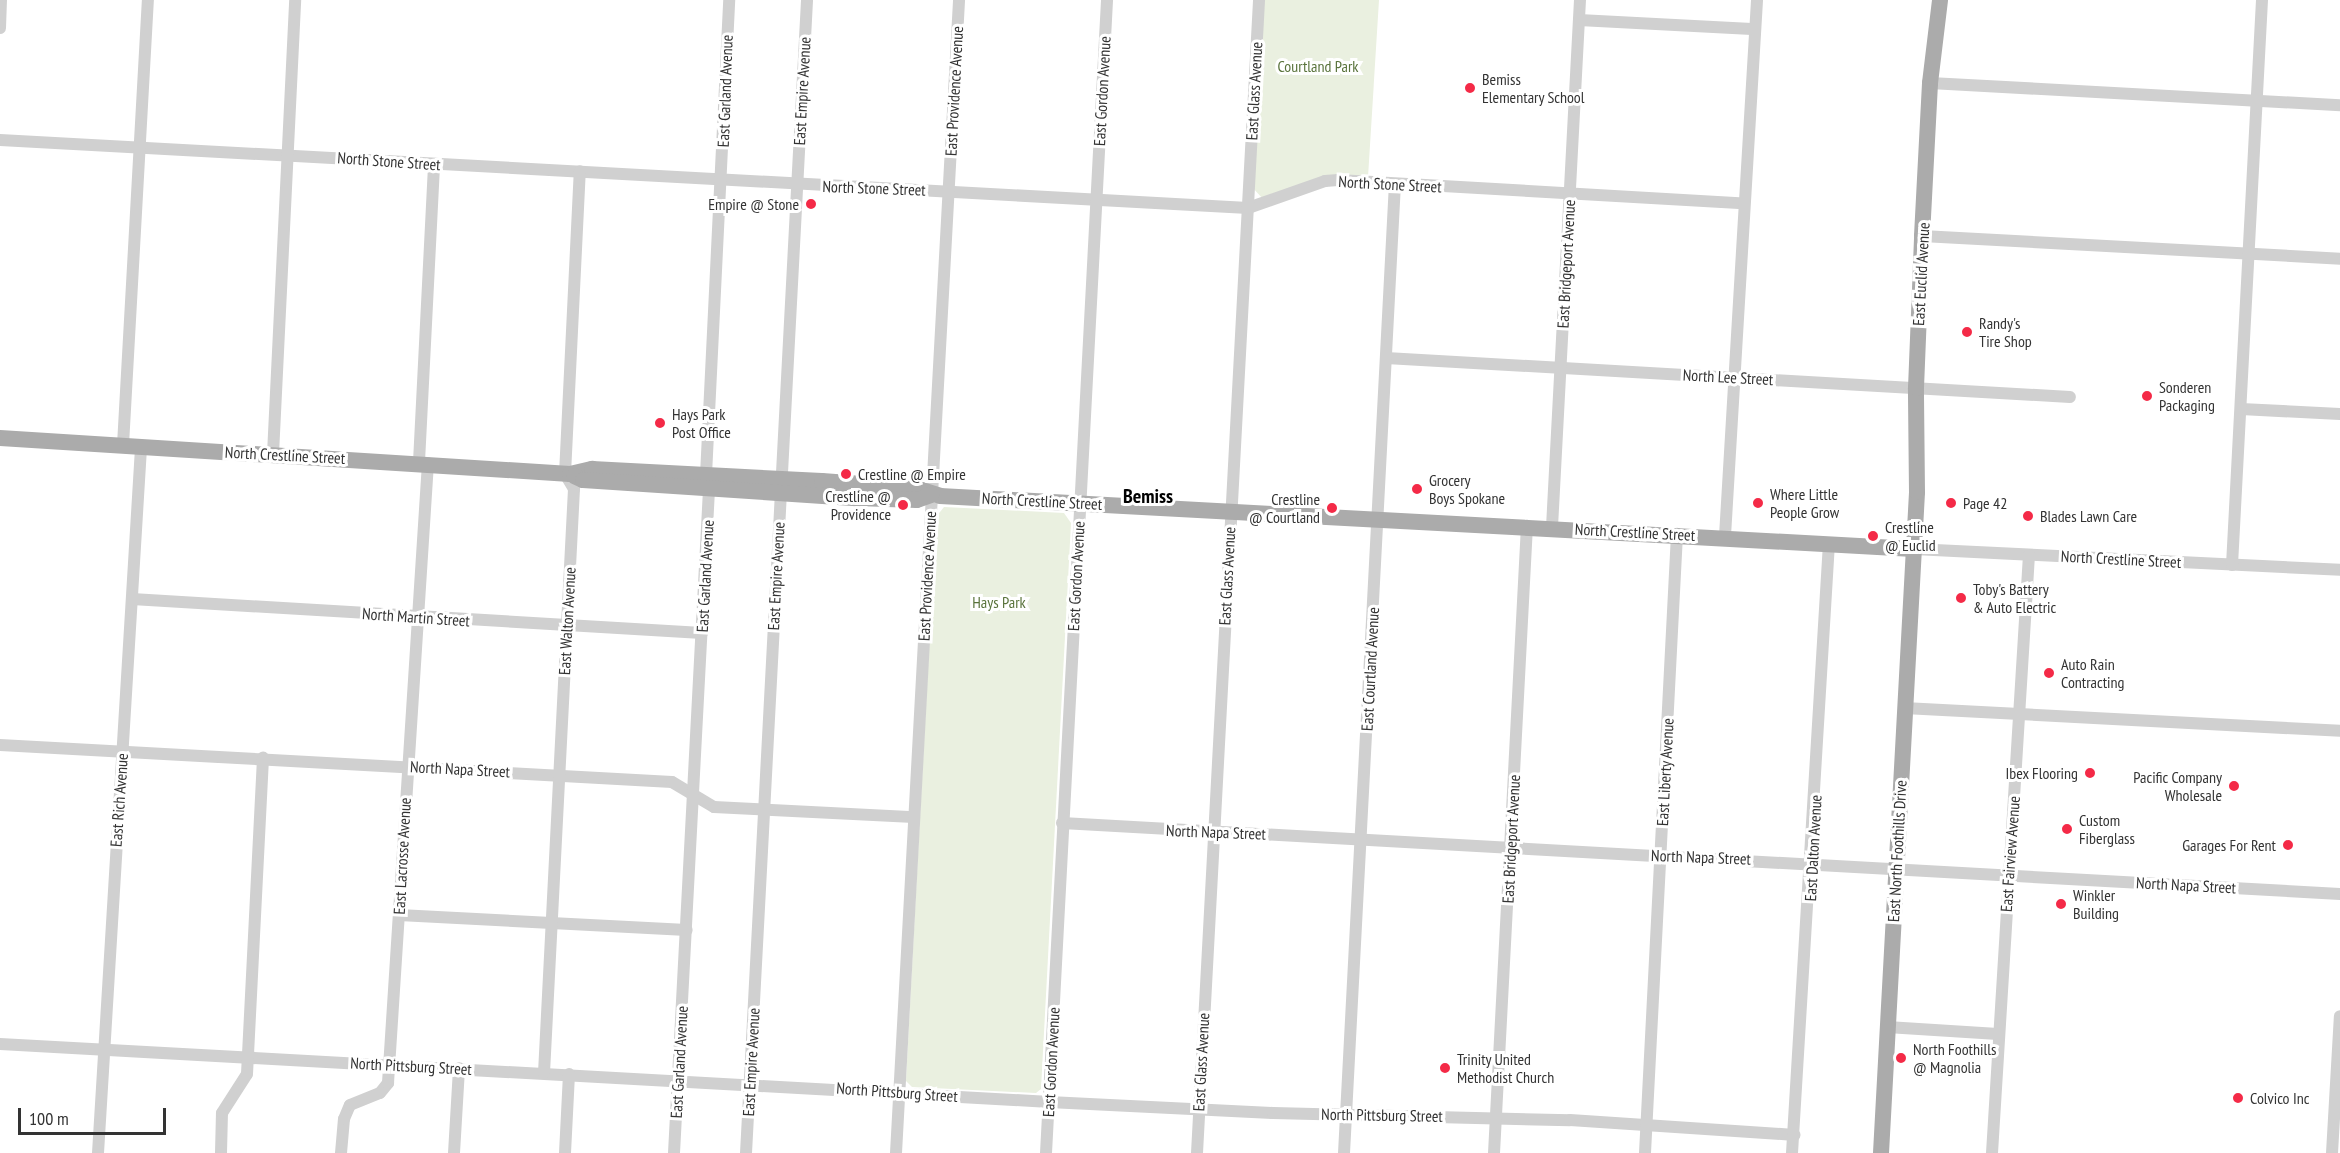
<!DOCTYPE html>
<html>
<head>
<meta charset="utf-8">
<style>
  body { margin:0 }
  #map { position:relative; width:2340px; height:1153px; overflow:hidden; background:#fff; font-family:"PT Sans Narrow",sans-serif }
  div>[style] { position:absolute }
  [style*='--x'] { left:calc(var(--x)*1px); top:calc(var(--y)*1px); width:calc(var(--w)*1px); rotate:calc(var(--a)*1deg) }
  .green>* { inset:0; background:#eaf0e0 }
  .minor>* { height:12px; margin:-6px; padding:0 6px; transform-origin:6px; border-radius:6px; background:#d0d0d0 }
  .major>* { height:16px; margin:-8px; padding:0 8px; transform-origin:8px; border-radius:8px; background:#ababab }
  .dots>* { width:16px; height:16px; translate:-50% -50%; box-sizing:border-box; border:3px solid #fff; border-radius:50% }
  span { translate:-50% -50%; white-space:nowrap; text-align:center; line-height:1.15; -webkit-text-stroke:6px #fff; paint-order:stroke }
  .park-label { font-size:16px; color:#59733b }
  .poi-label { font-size:16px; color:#333 }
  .left { translate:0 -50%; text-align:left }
  .right { translate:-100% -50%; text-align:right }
  .street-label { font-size:16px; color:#333 }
  .quarter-label { font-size:20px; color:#000; font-weight:700 }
  .scale { position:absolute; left:18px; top:1108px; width:148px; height:27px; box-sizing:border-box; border:3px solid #333; border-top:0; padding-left:8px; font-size:18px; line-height:21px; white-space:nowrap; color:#333; -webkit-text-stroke:4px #fff; paint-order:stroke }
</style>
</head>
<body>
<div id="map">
  <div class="green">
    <div style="clip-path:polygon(1264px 0,1379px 0,1368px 177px,1263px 199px,1252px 187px)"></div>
    <div style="clip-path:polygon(944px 507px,1064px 513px,1071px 523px,1041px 1089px,1036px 1093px,912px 1087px,906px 1081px,936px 517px)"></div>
  </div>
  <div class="minor">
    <div style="--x:1579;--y:20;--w:173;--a:3"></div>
    <div style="--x:0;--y:28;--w:28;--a:-88"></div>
    <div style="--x:1930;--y:83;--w:411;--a:3.1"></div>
    <div style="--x:0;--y:140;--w:1250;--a:3.12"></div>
    <div style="--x:1248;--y:208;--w:82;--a:-19.3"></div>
    <div style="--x:1325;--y:181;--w:13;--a:-4"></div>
    <div style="--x:1338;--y:180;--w:406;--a:3.3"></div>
    <div style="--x:1922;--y:236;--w:419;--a:3.1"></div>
    <div style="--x:1386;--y:358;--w:685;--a:3.26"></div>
    <div style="--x:2241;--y:409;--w:99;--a:2.9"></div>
    <div style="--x:123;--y:445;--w:446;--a:-86.8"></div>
    <div style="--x:273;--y:454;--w:455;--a:-87.2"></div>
    <div style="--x:419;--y:462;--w:298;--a:-87.1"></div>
    <div style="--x:1552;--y:527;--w:528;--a:-86.96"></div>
    <div style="--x:1725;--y:536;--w:537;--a:-86.58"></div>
    <div style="--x:1914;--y:549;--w:427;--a:2.8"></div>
    <div style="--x:2232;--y:565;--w:566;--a:-86.96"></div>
    <div style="--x:132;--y:599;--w:571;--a:3.41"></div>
    <div style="--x:1904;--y:708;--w:437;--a:3"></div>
    <div style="--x:0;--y:745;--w:673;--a:3.15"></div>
    <div style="--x:672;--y:782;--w:49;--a:30.8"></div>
    <div style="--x:714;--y:807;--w:200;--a:2.9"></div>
    <div style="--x:1062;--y:823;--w:1280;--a:3.18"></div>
    <div style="--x:399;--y:915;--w:288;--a:3"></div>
    <div style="--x:1887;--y:1027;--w:111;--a:3.6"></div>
    <div style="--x:0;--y:1044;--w:1051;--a:3.16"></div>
    <div style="--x:1049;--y:1102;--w:224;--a:2.8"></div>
    <div style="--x:1273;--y:1113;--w:297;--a:1.4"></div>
    <div style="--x:1570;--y:1120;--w:225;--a:3.8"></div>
    <div style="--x:544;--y:1073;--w:585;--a:-87.06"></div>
    <div style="--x:574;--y:489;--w:17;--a:-121"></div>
    <div style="--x:565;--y:474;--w:303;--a:-87.2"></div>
    <div style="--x:98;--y:1153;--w:707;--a:-86.51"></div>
    <div style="--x:221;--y:1153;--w:40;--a:-88.6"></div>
    <div style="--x:222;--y:1113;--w:46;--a:-57.3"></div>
    <div style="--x:247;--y:1074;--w:317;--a:-87.1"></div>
    <div style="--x:341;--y:1153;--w:34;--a:-85"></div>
    <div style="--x:344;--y:1119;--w:15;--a:-67"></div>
    <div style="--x:350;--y:1105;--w:32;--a:-22"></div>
    <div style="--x:380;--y:1093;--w:13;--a:-51"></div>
    <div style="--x:388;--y:1083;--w:621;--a:-86.31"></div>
    <div style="--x:454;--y:1153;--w:85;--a:-86.6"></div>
    <div style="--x:565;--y:1153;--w:79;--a:-87.1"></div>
    <div style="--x:674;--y:1153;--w:665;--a:-86.98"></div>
    <div style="--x:709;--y:489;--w:14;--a:-102"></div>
    <div style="--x:706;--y:475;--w:476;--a:-87.2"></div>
    <div style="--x:746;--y:1153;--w:1155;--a:-86.97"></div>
    <div style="--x:896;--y:1153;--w:1155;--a:-86.87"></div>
    <div style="--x:1046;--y:1153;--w:1155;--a:-86.97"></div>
    <div style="--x:1197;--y:1153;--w:1155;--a:-86.92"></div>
    <div style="--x:1344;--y:1153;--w:970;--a:-86.99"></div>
    <div style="--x:1494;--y:1153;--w:628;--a:-86.99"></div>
    <div style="--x:1645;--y:1153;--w:620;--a:-87.04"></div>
    <div style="--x:1792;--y:1153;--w:611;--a:-86.53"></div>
    <div style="--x:1992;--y:1153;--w:599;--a:-86.46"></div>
    <div style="--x:2332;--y:1153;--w:137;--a:-86.7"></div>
  </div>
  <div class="major">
    <div style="--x:0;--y:438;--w:571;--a:3.61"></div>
    <div style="--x:570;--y:474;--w:23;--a:-13"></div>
    <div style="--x:592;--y:469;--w:230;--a:3"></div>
    <div style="--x:822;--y:481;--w:94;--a:4.3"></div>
    <div style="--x:916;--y:488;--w:25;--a:18"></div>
    <div style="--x:940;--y:496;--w:975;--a:3.11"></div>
    <div style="--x:574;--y:476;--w:10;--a:24"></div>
    <div style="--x:583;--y:480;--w:274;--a:3.8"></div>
    <div style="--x:856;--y:498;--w:61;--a:1.9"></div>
    <div style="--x:917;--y:500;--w:15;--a:-20"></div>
    <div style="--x:1881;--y:1153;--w:662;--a:-86.88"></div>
    <div style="--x:1917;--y:492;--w:104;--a:-90.6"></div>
    <div style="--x:1916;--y:388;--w:152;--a:-87.7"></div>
    <div style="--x:1922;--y:236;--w:153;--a:-87"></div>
    <div style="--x:1930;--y:83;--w:84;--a:-83.1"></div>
  </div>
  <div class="dots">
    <div style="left:1470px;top:88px;background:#f42a47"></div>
    <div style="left:811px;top:204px;background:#f42a47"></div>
    <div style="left:1967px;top:332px;background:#f42a47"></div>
    <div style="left:2147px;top:396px;background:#f42a47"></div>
    <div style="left:660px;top:423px;background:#f42a47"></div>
    <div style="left:846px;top:474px;background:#f42a47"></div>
    <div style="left:1417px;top:489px;background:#f42a47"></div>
    <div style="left:1758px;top:503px;background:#f42a47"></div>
    <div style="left:1951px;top:503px;background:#f42a47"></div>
    <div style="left:903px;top:505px;background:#f42a47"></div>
    <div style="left:1332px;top:508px;background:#f42a47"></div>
    <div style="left:2028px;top:516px;background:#f42a47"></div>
    <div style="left:1873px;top:536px;background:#f42a47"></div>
    <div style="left:1961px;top:598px;background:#f42a47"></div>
    <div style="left:2049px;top:673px;background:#f42a47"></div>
    <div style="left:2090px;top:773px;background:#f42a47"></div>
    <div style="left:2234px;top:786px;background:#f42a47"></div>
    <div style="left:2067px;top:829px;background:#f42a47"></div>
    <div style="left:2288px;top:845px;background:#f42a47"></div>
    <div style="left:2061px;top:904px;background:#f42a47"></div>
    <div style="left:1901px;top:1058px;background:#f42a47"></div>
    <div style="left:1445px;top:1068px;background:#f42a47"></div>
    <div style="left:2238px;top:1098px;background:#f42a47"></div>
  </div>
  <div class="park-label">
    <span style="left:1318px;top:66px">Courtland Park</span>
    <span style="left:999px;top:602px">Hays Park</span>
  </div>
  <div class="poi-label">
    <span class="left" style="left:1482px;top:88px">Bemiss<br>Elementary School</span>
    <span class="right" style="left:799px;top:204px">Empire @ Stone</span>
    <span class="left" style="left:1979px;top:332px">Randy's<br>Tire Shop</span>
    <span class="left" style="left:2159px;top:396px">Sonderen<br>Packaging</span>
    <span class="left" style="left:672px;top:423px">Hays Park<br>Post Office</span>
    <span class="left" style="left:858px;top:474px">Crestline @ Empire</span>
    <span class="left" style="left:1429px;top:489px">Grocery<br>Boys Spokane</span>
    <span class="left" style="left:1770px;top:503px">Where Little<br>People Grow</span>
    <span class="right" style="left:891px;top:505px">Crestline @<br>Providence</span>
    <span class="right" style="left:1320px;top:508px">Crestline<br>@ Courtland</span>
    <span class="left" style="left:1963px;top:503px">Page 42</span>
    <span class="left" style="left:2040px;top:516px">Blades Lawn Care</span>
    <span class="left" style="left:1885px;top:536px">Crestline<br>@ Euclid</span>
    <span class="left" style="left:1973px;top:598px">Toby's Battery<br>&amp; Auto Electric</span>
    <span class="left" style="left:2061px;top:673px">Auto Rain<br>Contracting</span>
    <span class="right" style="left:2078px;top:773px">Ibex Flooring</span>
    <span class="right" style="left:2222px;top:786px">Pacific Company<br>Wholesale</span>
    <span class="left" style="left:2079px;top:829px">Custom<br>Fiberglass</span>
    <span class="right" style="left:2276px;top:845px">Garages For Rent</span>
    <span class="left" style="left:2073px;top:904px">Winkler<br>Building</span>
    <span class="left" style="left:1913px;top:1058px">North Foothills<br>@ Magnolia</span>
    <span class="left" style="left:1457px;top:1068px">Trinity United<br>Methodist Church</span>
    <span class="left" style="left:2250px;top:1098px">Colvico Inc</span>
  </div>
  <div class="street-label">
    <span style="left:725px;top:91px;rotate:-88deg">East Garland Avenue</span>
    <span style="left:802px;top:91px;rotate:-87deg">East Empire Avenue</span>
    <span style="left:954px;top:91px;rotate:-87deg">East Providence Avenue</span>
    <span style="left:1102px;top:91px;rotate:-87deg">East Gordon Avenue</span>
    <span style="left:1254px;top:91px;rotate:-87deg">East Glass Avenue</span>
    <span style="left:389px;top:161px;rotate:4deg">North Stone Street</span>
    <span style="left:1390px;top:184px;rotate:3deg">North Stone Street</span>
    <span style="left:874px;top:188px;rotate:2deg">North Stone Street</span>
    <span style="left:1566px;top:264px;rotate:-87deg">East Bridgeport Avenue</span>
    <span style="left:1921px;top:274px;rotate:-87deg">East Euclid Avenue</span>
    <span style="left:1728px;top:377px;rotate:3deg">North Lee Street</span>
    <span style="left:285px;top:455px;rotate:3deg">North Crestline Street</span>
    <span style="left:1042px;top:501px;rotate:3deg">North Crestline Street</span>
    <span style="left:1635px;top:532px;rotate:3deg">North Crestline Street</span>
    <span style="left:2121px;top:559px;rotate:3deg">North Crestline Street</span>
    <span style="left:705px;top:576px;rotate:-87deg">East Garland Avenue</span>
    <span style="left:776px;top:576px;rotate:-87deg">East Empire Avenue</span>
    <span style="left:927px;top:576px;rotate:-87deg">East Providence Avenue</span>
    <span style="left:1076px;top:576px;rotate:-87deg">East Gordon Avenue</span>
    <span style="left:1227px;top:576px;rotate:-87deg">East Glass Avenue</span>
    <span style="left:416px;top:617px;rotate:4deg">North Martin Street</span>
    <span style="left:567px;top:621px;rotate:-87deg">East Walton Avenue</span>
    <span style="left:1370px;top:669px;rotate:-87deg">East Courtland Avenue</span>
    <span style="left:460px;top:769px;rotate:3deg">North Napa Street</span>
    <span style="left:1665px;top:772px;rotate:-87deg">East Liberty Avenue</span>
    <span style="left:119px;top:800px;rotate:-86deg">East Rich Avenue</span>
    <span style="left:1216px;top:832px;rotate:2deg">North Napa Street</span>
    <span style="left:1511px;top:839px;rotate:-87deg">East Bridgeport Avenue</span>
    <span style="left:1813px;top:848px;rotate:-87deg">East Dalton Avenue</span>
    <span style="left:1897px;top:851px;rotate:-87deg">East North Foothills Drive</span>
    <span style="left:2010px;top:854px;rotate:-86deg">East Fairview Avenue</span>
    <span style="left:402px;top:856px;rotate:-87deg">East Lacrosse Avenue</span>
    <span style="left:1701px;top:857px;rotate:2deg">North Napa Street</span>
    <span style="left:2186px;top:885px;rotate:3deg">North Napa Street</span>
    <span style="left:679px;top:1062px;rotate:-87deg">East Garland Avenue</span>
    <span style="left:751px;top:1062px;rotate:-87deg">East Empire Avenue</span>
    <span style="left:1051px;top:1062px;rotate:-87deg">East Gordon Avenue</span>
    <span style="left:1201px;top:1062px;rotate:-87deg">East Glass Avenue</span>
    <span style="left:411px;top:1066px;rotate:3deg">North Pittsburg Street</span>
    <span style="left:897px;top:1092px;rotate:4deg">North Pittsburg Street</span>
    <span style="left:1382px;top:1115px;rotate:1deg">North Pittsburg Street</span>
  </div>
  <div class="quarter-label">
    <span style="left:1148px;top:496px">Bemiss</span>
  </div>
  <div class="scale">100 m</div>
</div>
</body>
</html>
